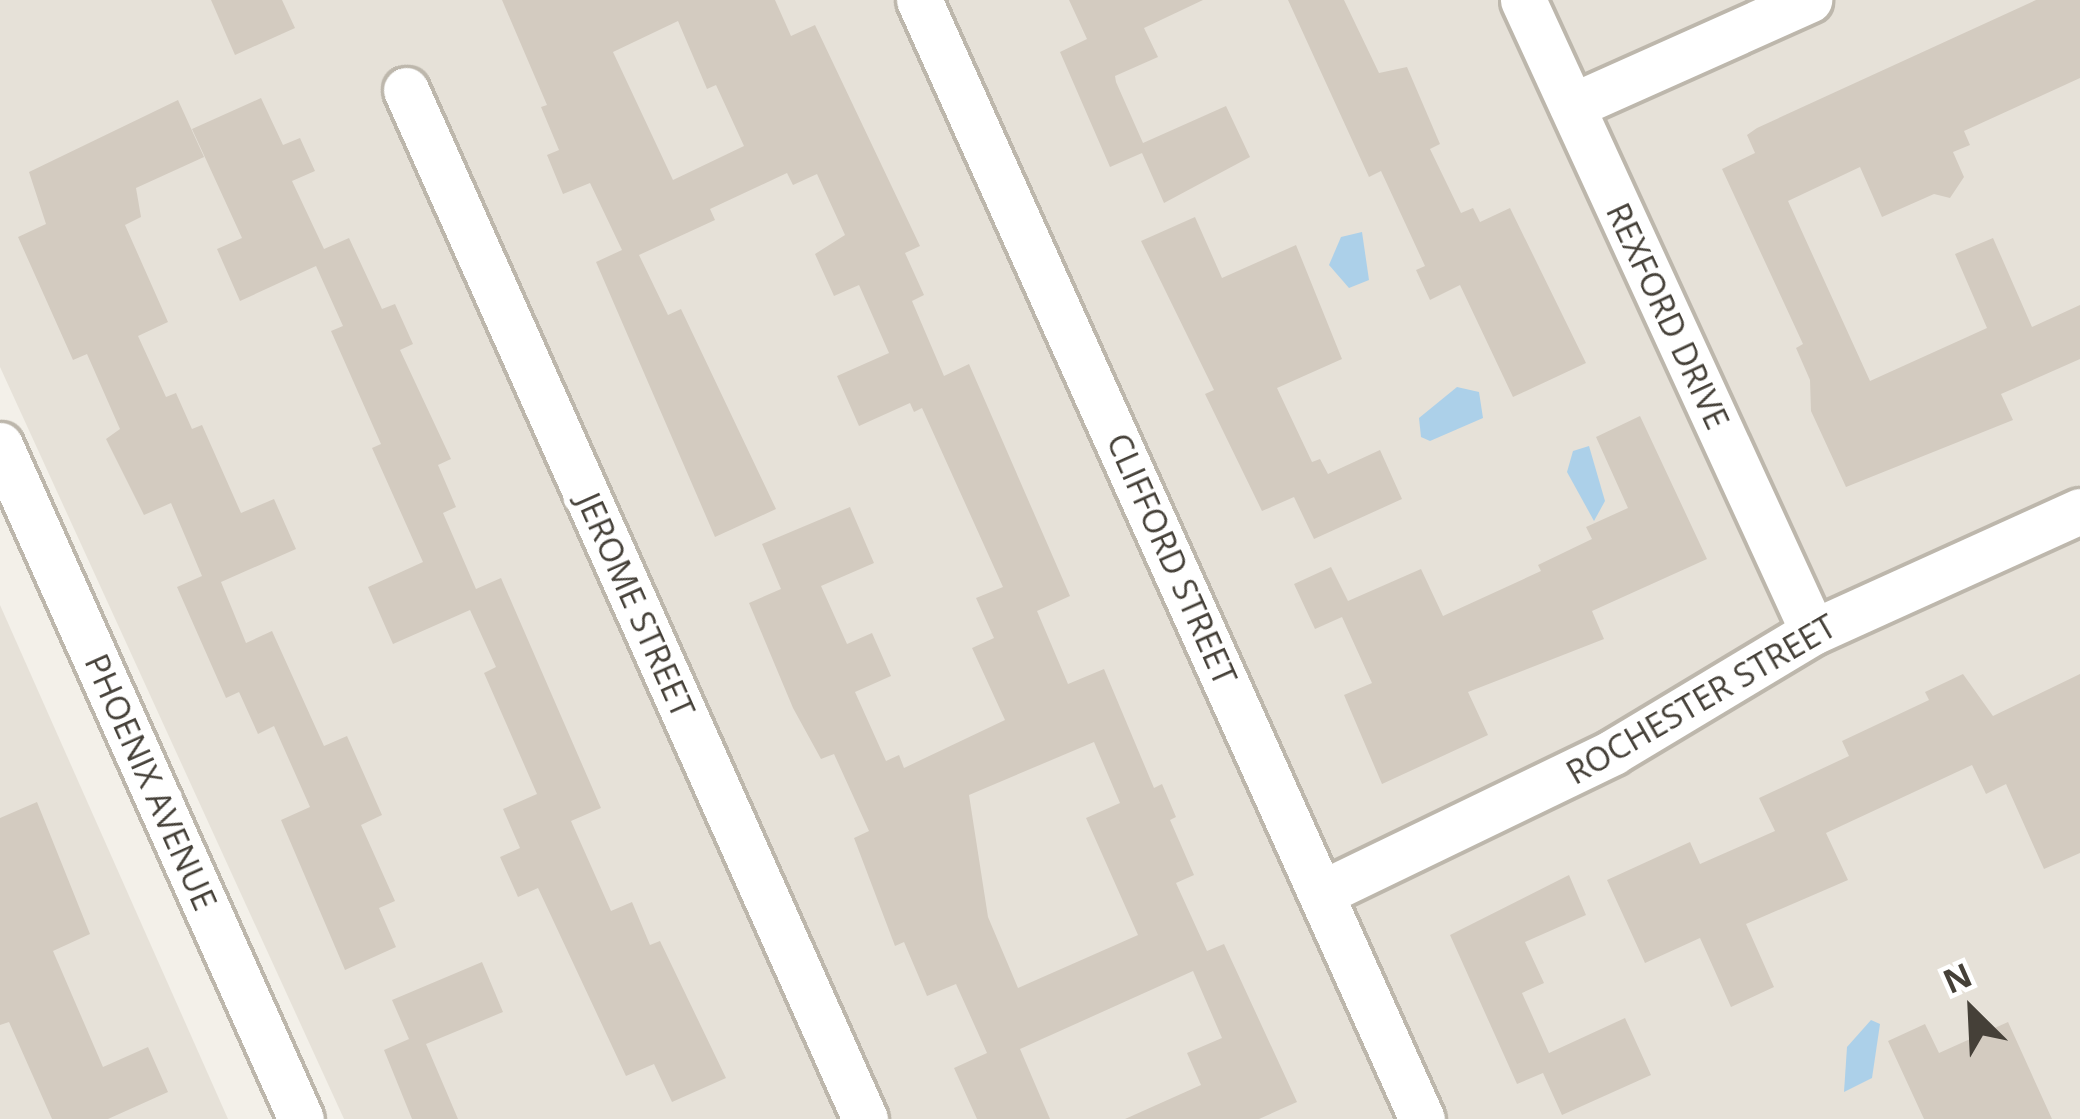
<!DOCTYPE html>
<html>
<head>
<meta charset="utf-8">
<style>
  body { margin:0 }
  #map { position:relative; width:2080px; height:1119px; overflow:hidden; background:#f3f0e9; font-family:"Open Sans",sans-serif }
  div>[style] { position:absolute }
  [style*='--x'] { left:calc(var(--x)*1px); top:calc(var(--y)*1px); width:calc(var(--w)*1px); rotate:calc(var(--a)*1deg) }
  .residential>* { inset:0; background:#e6e1d8 }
  .water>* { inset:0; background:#acd0e9 }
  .building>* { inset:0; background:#d3cbc0 }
  .roads { filter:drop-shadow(3px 0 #bdb7ac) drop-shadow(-3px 0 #bdb7ac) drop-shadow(0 3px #bdb7ac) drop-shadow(0 -3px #bdb7ac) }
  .minor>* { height:45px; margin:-22.5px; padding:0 22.5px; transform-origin:22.5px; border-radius:22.5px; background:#fff }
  span { translate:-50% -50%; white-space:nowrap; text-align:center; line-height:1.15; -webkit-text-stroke:12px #fff; paint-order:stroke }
  .street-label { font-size:33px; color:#454038 }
  .north { position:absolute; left:1912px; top:951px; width:120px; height:120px; -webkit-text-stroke:9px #fff; paint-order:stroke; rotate:336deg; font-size:33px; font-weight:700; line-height:48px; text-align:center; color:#454038 }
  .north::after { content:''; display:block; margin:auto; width:42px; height:54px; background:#454038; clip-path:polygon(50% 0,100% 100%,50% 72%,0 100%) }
</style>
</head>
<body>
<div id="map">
  <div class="residential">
    <div style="clip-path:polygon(0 0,2080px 0,2080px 1119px,344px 1119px,0 367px)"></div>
    <div style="clip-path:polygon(0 605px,228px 1119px,0 1119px)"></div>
  </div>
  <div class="water">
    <div style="clip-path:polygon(1362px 232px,1369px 280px,1349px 288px,1329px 265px,1341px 237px)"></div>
    <div style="clip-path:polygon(1457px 387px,1479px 392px,1483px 418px,1430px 441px,1421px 437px,1419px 418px)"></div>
    <div style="clip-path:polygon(1589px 446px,1605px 501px,1594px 521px,1567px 472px,1573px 451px)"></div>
    <div style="clip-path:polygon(1871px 1020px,1880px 1024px,1872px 1078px,1844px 1092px,1847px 1047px)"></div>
  </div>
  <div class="building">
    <div style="clip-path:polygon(211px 0,282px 0,295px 28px,235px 55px)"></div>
    <div style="clip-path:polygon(evenodd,502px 0,775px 0,791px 36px,815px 25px,920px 246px,905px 253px,924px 295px,912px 301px,944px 376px,969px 364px,1070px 596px,1037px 611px,1068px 684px,1104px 669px,1154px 788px,1162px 784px,1176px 817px,1170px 820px,1194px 875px,1176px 883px,1207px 951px,1224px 944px,1297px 1102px,1259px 1119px,1125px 1119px,1201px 1085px,1187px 1053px,1222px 1038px,1193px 971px,1020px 1049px,1050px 1119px,977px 1119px,954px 1068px,987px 1053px,956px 984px,927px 996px,904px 942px,895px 946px,854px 838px,869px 831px,834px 754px,821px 759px,793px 708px,749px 603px,781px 589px,762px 544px,850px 507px,874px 563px,821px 586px,847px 644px,872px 633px,891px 676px,855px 692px,886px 761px,899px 755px,904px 768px,1005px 720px,972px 648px,994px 638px,976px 598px,1003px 587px,922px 408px,914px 412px,910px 403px,859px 426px,837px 376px,889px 353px,859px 285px,834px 296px,815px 254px,845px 235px,817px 174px,793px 185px,787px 173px,710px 209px,715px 220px,639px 255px,668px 315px,681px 309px,776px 509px,715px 537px,596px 262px,622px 250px,590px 183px,563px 194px,547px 155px,559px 150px,541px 107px,547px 105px,502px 0,678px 21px,707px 89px,716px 85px,744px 146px,673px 180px,613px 52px,678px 21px,502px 0,1094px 742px,1120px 803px,1086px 818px,1138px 935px,1018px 988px,988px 917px,969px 795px,1094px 742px)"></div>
    <div style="clip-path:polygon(1069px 0,1203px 0,1144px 28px,1158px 57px,1115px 76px,1116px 82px,1143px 143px,1226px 106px,1250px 157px,1164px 203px,1142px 153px,1110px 167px,1060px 52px,1087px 39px)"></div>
    <div style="clip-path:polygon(1288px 0,1344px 0,1379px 73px,1407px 67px,1440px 144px,1430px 149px,1461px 213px,1473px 208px,1480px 222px,1510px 208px,1586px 363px,1513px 397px,1460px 285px,1430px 300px,1416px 270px,1425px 266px,1381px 171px,1369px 177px)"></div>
    <div style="clip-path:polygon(2036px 0,2080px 0,2080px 78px,1964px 131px,1970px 145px,1953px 152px,1964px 177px,1950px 198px,1934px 194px,1882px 217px,1860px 167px,1788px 201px,1870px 381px,1987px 328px,1955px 254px,1993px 238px,2032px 327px,2080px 305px,2080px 359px,2001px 394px,2013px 420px,1846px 487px,1811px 411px,1810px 380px,1796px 348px,1803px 344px,1722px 169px,1755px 153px,1747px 135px,1757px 128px)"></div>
    <div style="clip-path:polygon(261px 98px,283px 145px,300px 138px,315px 171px,292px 181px,324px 249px,349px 238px,382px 309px,395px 304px,413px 344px,400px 350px,451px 459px,438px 465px,456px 507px,443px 513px,476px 589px,501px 578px,601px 808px,571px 821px,611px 911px,632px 902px,650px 945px,660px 941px,726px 1078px,672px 1102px,654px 1064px,626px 1076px,538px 888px,518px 897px,500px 857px,520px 848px,503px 809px,537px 794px,484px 673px,496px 667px,470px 610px,393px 644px,382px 619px,368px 587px,423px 562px,372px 448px,381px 444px,331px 331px,343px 326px,316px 266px,240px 301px,217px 249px,242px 238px,192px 129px)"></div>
    <div style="clip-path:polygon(178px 100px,204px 157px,136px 188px,141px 217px,125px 225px,168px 322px,138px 336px,166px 397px,176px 393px,192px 429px,202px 425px,241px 513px,274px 499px,296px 549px,221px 582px,246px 643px,272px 631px,324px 746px,347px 736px,382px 815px,361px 825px,395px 901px,379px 908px,396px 947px,345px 970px,281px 820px,310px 807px,274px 726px,258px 734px,239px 692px,226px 698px,177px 587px,202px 576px,171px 503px,144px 515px,106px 439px,120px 429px,87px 354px,73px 360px,18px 237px,46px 224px,29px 172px)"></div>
    <div style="clip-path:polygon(1195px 217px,1222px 278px,1296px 245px,1342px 359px,1277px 388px,1312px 462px,1320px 459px,1328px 474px,1380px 450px,1402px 499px,1314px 539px,1294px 497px,1262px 511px,1205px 394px,1214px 390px,1141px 241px)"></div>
    <div style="clip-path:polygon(1640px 416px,1707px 559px,1592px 611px,1604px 639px,1468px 692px,1488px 735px,1382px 784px,1344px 695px,1372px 683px,1342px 617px,1315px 629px,1294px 584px,1331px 567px,1348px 601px,1421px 569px,1443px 616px,1541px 571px,1538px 565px,1592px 539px,1586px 527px,1628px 508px,1596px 437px)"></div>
    <div style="clip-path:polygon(1963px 674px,1993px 716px,2080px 674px,2080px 853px,2044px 869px,2006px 784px,1986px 794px,1972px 765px,1826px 833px,1848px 880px,1746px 924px,1774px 987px,1731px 1007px,1700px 938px,1645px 963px,1607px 880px,1690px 842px,1700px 864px,1775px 831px,1759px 798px,1849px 756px,1842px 741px,1929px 700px,1925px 692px)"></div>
    <div style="clip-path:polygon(37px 802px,90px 934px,53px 951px,103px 1067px,148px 1047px,168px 1092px,108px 1119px,52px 1119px,9px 1022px,0 1025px,0 818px)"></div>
    <div style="clip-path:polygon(1569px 875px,1586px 915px,1525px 942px,1544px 983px,1522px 993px,1549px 1053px,1625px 1018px,1651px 1075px,1562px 1115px,1543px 1073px,1517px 1084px,1450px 935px)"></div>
    <div style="clip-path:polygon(482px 962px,503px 1012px,426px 1044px,458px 1119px,412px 1119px,384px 1050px,409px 1039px,392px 1000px)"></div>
    <div style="clip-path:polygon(2008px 1022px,2052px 1119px,1924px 1119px,1888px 1041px,1925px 1024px,1939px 1053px)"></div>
  </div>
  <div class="roads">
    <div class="minor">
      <div style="--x:919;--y:0;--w:1227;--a:65.8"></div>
      <div style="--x:1523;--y:0;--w:695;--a:65.35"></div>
      <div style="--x:406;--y:90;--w:1127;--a:65.96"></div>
      <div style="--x:1572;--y:106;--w:260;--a:-24.1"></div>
      <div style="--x:0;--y:445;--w:738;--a:65.94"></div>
      <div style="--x:1324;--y:892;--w:321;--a:-25.8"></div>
      <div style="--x:1613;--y:752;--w:233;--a:-31"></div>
      <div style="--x:1813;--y:632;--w:293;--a:-24.4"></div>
    </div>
  </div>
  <div class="street-label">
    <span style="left:1668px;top:316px;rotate:65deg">REXFORD DRIVE</span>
    <span style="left:1172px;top:559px;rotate:66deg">CLIFFORD STREET</span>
    <span style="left:636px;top:605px;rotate:66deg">JEROME STREET</span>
    <span style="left:1701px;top:699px;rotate:-30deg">ROCHESTER STREET</span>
    <span style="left:151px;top:782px;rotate:66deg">PHOENIX AVENUE</span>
  </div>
  <div class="north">N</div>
</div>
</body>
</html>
